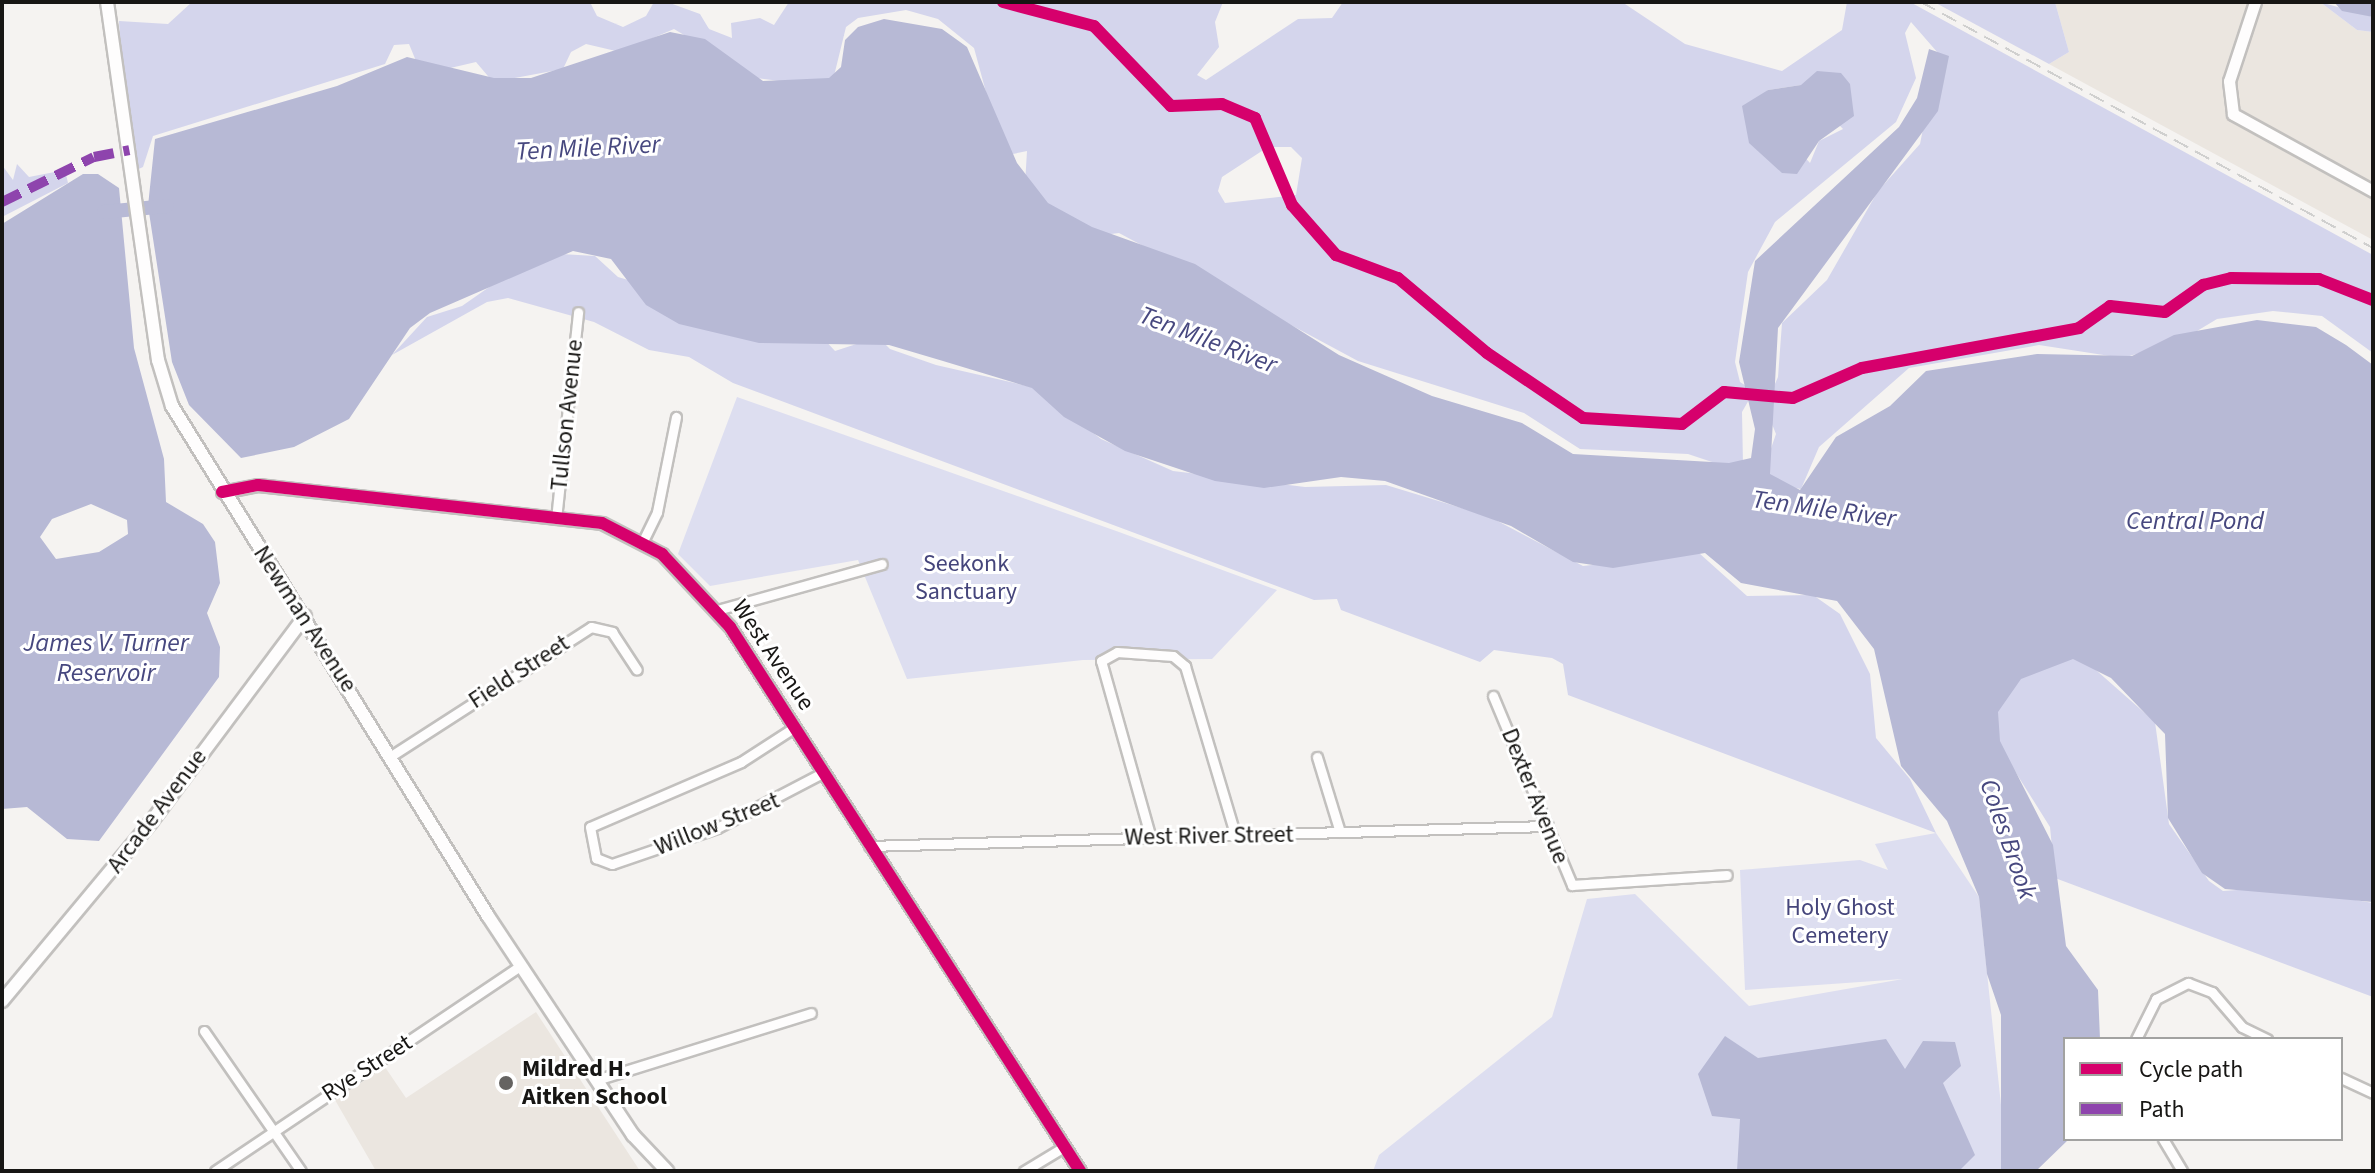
<!DOCTYPE html>
<html>
<head>
<meta charset="utf-8">
<style>
  body { margin:0 }
  #map { position:relative; width:2375px; height:1173px; overflow:hidden; background:#f5f3f1; font-family:"Source Sans 3",sans-serif }
  div>[style] { position:absolute }
  [style*='--x'] { left:calc(var(--x)*1px); top:calc(var(--y)*1px); width:calc(var(--w)*1px); rotate:calc(var(--a)*1deg) }
  .built>* { inset:0; background:#ebe6e0 }
  .green>* { inset:0; background:#dddef0 }
  .forest>* { inset:0; background:#d4d5ec }
  .water>* { inset:0; background:#b7b9d5 }
  .river>* { height:14px; margin:-7px; padding:0 7px; transform-origin:7px; border-radius:7px; background:#b7b9d5 }
  .roads { filter:drop-shadow(2px 0 #c2c0be) drop-shadow(-2px 0 #c2c0be) drop-shadow(0 2px #c2c0be) drop-shadow(0 -2px #c2c0be) }
  .minor>* { height:9px; margin:-4.5px; padding:0 4.5px; transform-origin:4.5px; border-radius:4.5px; background:#fefdfd }
  .tertiary>* { height:11px; margin:-5.5px; padding:0 5.5px; transform-origin:5.5px; border-radius:5.5px; background:#fefdfd }
  .secondary>* { height:12px; margin:-6px; padding:0 6px; transform-origin:6px; border-radius:6px; background:#fefdfd }
  .rail>* { height:2px; margin-top:-1px; transform-origin:0; background:repeating-linear-gradient(90deg,#d0d0cf 0 16px,transparent 0 24px) }
  .quiet>* { height:10px; margin-top:-5px; transform-origin:0; background:repeating-linear-gradient(90deg,#8e44ad 0 20px,transparent 0 30px) }
  .cycleway>* { height:12px; margin:-6px; padding:0 6px; transform-origin:6px; border-radius:6px; background:#d6006c }
  .dots>* { width:22px; height:22px; translate:-50% -50%; box-sizing:border-box; border:4px solid #fff; border-radius:50% }
  span { translate:-50% -50%; white-space:nowrap; text-align:center; line-height:1.15; -webkit-text-stroke:6px #fff; paint-order:stroke }
  .street-label { font-size:24px; color:#171614 }
  .park-label { font-size:24px; color:#45457b }
  .poi-label { font-size:24px; color:#171614; font-weight:700 }
  .left { translate:0 -50%; text-align:left }
  .water-label { font-size:26px; color:#47487f; font-style:italic }
  .frame { position:absolute; inset:0; border:4px solid #171614; pointer-events:none }
  .legend { position:absolute; left:2063px; top:1037px; width:280px; height:104px; box-sizing:border-box; background:#fff; border:2px solid #a2a2a1; margin:0; padding:10px 14px; list-style:none; font-size:24px; color:#171614 }
  .legend li { display:flex; align-items:center; gap:16px; height:40px }
  .legend b { width:40px; border:2px solid #a2a2a1 }
</style>
</head>
<body>
<div id="map">
  <div class="built">
    <div style="clip-path:polygon(2055px 2px,2320px 2px,2357px 30px,2373px 32px,2373px 240px,2049px 64px,2069px 52px)"></div>
    <div style="clip-path:polygon(536px 1012px,640px 1171px,376px 1171px,335px 1100px,385px 1067px,406px 1098px)"></div>
  </div>
  <div class="green">
    <div style="clip-path:polygon(737px 397px,1119px 532px,1277px 590px,1212px 659px,1083px 660px,907px 679px,858px 560px,710px 586px,678px 554px)"></div>
    <div style="clip-path:polygon(1936px 833px,1979px 897px,2008px 1171px,1373px 1171px,1379px 1155px,1552px 1017px,1587px 899px,1635px 894px,1749px 1006px,1903px 979px,1745px 990px,1740px 870px,1860px 860px,1888px 870px,1875px 844px)"></div>
  </div>
  <div class="forest">
    <div style="clip-path:polygon(evenodd,192px 2px,590px 2px,597px 16px,623px 27px,646px 16px,654px 2px,667px 2px,700px 14px,709px 29px,732px 38px,731px 23px,760px 18px,774px 25px,789px 2px,1223px 2px,1215px 22px,1219px 47px,1197px 75px,1206px 80px,1298px 19px,1332px 18px,1343px 2px,1622px 2px,1685px 44px,1782px 71px,1842px 30px,1847px 2px,1910px 2px,2373px 255px,2373px 353px,2322px 316px,2273px 311px,2217px 319px,2182px 340px,2123px 358px,2039px 345px,1909px 368px,1819px 447px,1801px 489px,1771px 483px,1766px 463px,1776px 434px,1765px 407px,1778px 377px,1782px 323px,1827px 280px,1878px 191px,1920px 144px,1938px 53px,1911px 22px,1905px 33px,1916px 78px,1896px 122px,1775px 222px,1748px 272px,1735px 362px,1740px 382px,1754px 391px,1742px 412px,1743px 465px,1721px 465px,1688px 454px,1580px 449px,1524px 413px,1358px 361px,1119px 233px,1087px 237px,1025px 184px,1027px 151px,1013px 154px,996px 129px,974px 48px,938px 19px,906px 10px,858px 18px,846px 27px,834px 76px,820px 86px,756px 78px,674px 29px,620px 52px,586px 44px,571px 52px,563px 69px,493px 82px,476px 62px,446px 69px,416px 61px,409px 44px,394px 45px,385px 64px,153px 136px,143px 167px,132px 172px,107px 35px,120px 38px,119px 21px,168px 24px,192px 2px,1801px 85px,1843px 129px,1819px 141px,1810px 163px,1754px 102px,1768px 90px,1801px 85px,192px 2px,1268px 147px,1291px 147px,1302px 158px,1296px 195px,1225px 203px,1218px 191px,1222px 177px,1268px 147px)"></div>
    <div style="clip-path:polygon(1934px 2px,2055px 2px,2069px 52px,2049px 64px)"></div>
    <div style="clip-path:polygon(2320px 2px,2373px 17px,2373px 32px,2357px 30px)"></div>
    <div style="clip-path:polygon(17px 164px,29px 177px,65px 170px,68px 183px,2px 217px,2px 165px,13px 180px)"></div>
    <div style="clip-path:polygon(561px 254px,595px 256px,618px 277px,822px 337px,835px 351px,878px 337px,890px 349px,936px 365px,1036px 388px,1101px 439px,1173px 471px,1305px 487px,1386px 485px,1488px 516px,1583px 566px,1699px 553px,1747px 596px,1813px 595px,1840px 614px,1870px 674px,1876px 738px,1910px 779px,1936px 833px,1568px 695px,1563px 664px,1552px 658px,1494px 650px,1480px 662px,1341px 610px,1337px 599px,1314px 600px,733px 383px,689px 357px,649px 350px,594px 322px,508px 298px,487px 302px,392px 355px,427px 317px,462px 306px,515px 269px)"></div>
    <div style="clip-path:polygon(2080px 656px,2155px 722px,2169px 824px,2209px 881px,2223px 891px,2279px 887px,2373px 903px,2373px 997px,2055px 878px,2050px 827px,1996px 741px,1991px 702px,2015px 673px)"></div>
  </div>
  <div class="water">
    <div style="clip-path:polygon(2334px 2px,2373px 2px,2373px 17px,2342px 11px)"></div>
    <div style="clip-path:polygon(884px 19px,942px 29px,967px 47px,1017px 163px,1048px 203px,1092px 227px,1195px 264px,1339px 355px,1432px 396px,1522px 423px,1573px 454px,1729px 463px,1751px 458px,1755px 429px,1739px 362px,1755px 261px,1899px 127px,1917px 98px,1929px 49px,1949px 56px,1938px 111px,1778px 328px,1770px 474px,1800px 490px,1836px 437px,1890px 406px,1926px 371px,2037px 354px,2132px 356px,2174px 335px,2257px 320px,2316px 327px,2346px 345px,2373px 365px,2373px 902px,2225px 889px,2202px 873px,2168px 818px,2165px 734px,2111px 678px,2073px 659px,2021px 679px,1998px 712px,2000px 741px,2053px 845px,2066px 946px,2098px 990px,2100px 1039px,2065px 1039px,2069px 1139px,2036px 1171px,2001px 1171px,2001px 1015px,1987px 974px,1979px 897px,1947px 821px,1901px 766px,1874px 649px,1837px 601px,1741px 583px,1705px 553px,1613px 568px,1573px 562px,1511px 526px,1385px 481px,1341px 477px,1264px 488px,1215px 481px,1125px 451px,1064px 417px,1032px 388px,943px 361px,889px 345px,759px 343px,679px 324px,646px 305px,611px 259px,573px 251px,430px 313px,410px 328px,349px 419px,294px 447px,241px 458px,189px 405px,172px 362px,148px 206px,155px 139px,337px 86px,407px 57px,494px 78px,531px 78px,670px 32px,705px 39px,763px 81px,829px 78px,841px 67px,845px 40px,858px 27px)"></div>
    <div style="clip-path:polygon(1817px 71px,1841px 73px,1850px 84px,1854px 116px,1819px 141px,1797px 174px,1782px 173px,1749px 143px,1742px 106px,1768px 90px,1801px 85px)"></div>
    <div style="clip-path:polygon(evenodd,83px 174px,98px 174px,119px 188px,134px 348px,164px 459px,166px 502px,203px 524px,215px 542px,220px 583px,207px 613px,220px 647px,219px 677px,99px 841px,67px 839px,27px 807px,2px 809px,2px 224px,83px 174px,91px 504px,127px 520px,128px 534px,99px 552px,56px 559px,40px 537px,52px 519px,91px 504px)"></div>
    <div style="clip-path:polygon(1725px 1036px,1758px 1058px,1886px 1039px,1905px 1069px,1923px 1041px,1955px 1042px,1961px 1066px,1943px 1083px,1975px 1155px,1959px 1171px,1737px 1171px,1740px 1119px,1712px 1116px,1698px 1074px)"></div>
  </div>
  <div class="river">
    <div style="--x:104;--y:212;--w:63;--a:-5.4"></div>
  </div>
  <div class="roads">
    <div class="minor">
      <div style="--x:556;--y:519;--w:208;--a:-83.9"></div>
      <div style="--x:643;--y:541;--w:32;--a:-64"></div>
      <div style="--x:657;--y:512;--w:97;--a:-78.7"></div>
      <div style="--x:717;--y:610;--w:171;--a:-15.6"></div>
      <div style="--x:1493;--y:696;--w:205;--a:67.3"></div>
      <div style="--x:1572;--y:885;--w:155;--a:-3.7"></div>
      <div style="--x:795;--y:727;--w:64;--a:147.1"></div>
      <div style="--x:741;--y:762;--w:164;--a:156.7"></div>
      <div style="--x:590;--y:827;--w:32;--a:79"></div>
      <div style="--x:596;--y:858;--w:17;--a:21"></div>
      <div style="--x:612;--y:864;--w:111;--a:-18.9"></div>
      <div style="--x:717;--y:828;--w:121;--a:-27.6"></div>
      <div style="--x:391;--y:756;--w:238;--a:-32.8"></div>
      <div style="--x:591;--y:627;--w:22;--a:13"></div>
      <div style="--x:612;--y:632;--w:45;--a:56.7"></div>
      <div style="--x:1317;--y:757;--w:78;--a:73"></div>
      <div style="--x:1150;--y:835;--w:181;--a:-105.7"></div>
      <div style="--x:1101;--y:661;--w:18;--a:-29"></div>
      <div style="--x:1117;--y:652;--w:56;--a:4.1"></div>
      <div style="--x:1173;--y:656;--w:16;--a:40"></div>
      <div style="--x:1185;--y:666;--w:175;--a:73.4"></div>
      <div style="--x:869;--y:846;--w:679;--a:-1.69"></div>
      <div style="--x:204;--y:1031;--w:170;--a:55.3"></div>
      <div style="--x:2136;--y:1039;--w:45;--a:-63.4"></div>
      <div style="--x:2156;--y:999;--w:36;--a:-27"></div>
      <div style="--x:2188;--y:983;--w:26;--a:21"></div>
      <div style="--x:2212;--y:992;--w:46;--a:49.4"></div>
      <div style="--x:2242;--y:1027;--w:28;--a:26"></div>
      <div style="--x:2341;--y:1078;--w:35;--a:25"></div>
      <div style="--x:596;--y:1080;--w:225;--a:-17.3"></div>
      <div style="--x:2163;--y:1139;--w:37;--a:59"></div>
      <div style="--x:215;--y:1171;--w:367;--a:-33.9"></div>
      <div style="--x:1024;--y:1171;--w:47;--a:-31"></div>
    </div>
    <div class="tertiary">
      <div style="--x:2255;--y:2;--w:83;--a:108.2"></div>
      <div style="--x:2229;--y:81;--w:33;--a:83"></div>
      <div style="--x:2233;--y:114;--w:160;--a:28.8"></div>
      <div style="--x:222;--y:492;--w:37;--a:-11"></div>
      <div style="--x:258;--y:485;--w:346;--a:6.3"></div>
      <div style="--x:602;--y:523;--w:68;--a:27.3"></div>
      <div style="--x:662;--y:554;--w:100;--a:47"></div>
      <div style="--x:730;--y:627;--w:647;--a:57.24"></div>
    </div>
    <div class="secondary">
      <div style="--x:107;--y:2;--w:362;--a:81.9"></div>
      <div style="--x:158;--y:360;--w:48;--a:73.1"></div>
      <div style="--x:172;--y:406;--w:600;--a:58.22"></div>
      <div style="--x:488;--y:916;--w:263;--a:56.5"></div>
      <div style="--x:633;--y:1135;--w:50;--a:46.6"></div>
      <div style="--x:2;--y:1001;--w:233;--a:-50.2"></div>
      <div style="--x:151;--y:822;--w:257;--a:-53.2"></div>
    </div>
  </div>
  <div class="rail">
    <div style="--x:1921;--y:2;--w:515;--a:28.56"></div>
  </div>
  <div class="quiet">
    <div style="--x:2;--y:202;--w:102;--a:-26.1"></div>
    <div style="--x:94;--y:157;--w:36;--a:-11"></div>
  </div>
  <div class="cycleway">
    <div style="--x:1003;--y:2;--w:94;--a:14.8"></div>
    <div style="--x:1094;--y:26;--w:111;--a:46.1"></div>
    <div style="--x:1171;--y:106;--w:51;--a:-2.2"></div>
    <div style="--x:1222;--y:104;--w:36;--a:23"></div>
    <div style="--x:1255;--y:118;--w:95;--a:67"></div>
    <div style="--x:1292;--y:205;--w:67;--a:48.7"></div>
    <div style="--x:1336;--y:255;--w:66;--a:20.4"></div>
    <div style="--x:1398;--y:278;--w:116;--a:40.1"></div>
    <div style="--x:1487;--y:353;--w:116;--a:34.1"></div>
    <div style="--x:1583;--y:418;--w:99;--a:3.5"></div>
    <div style="--x:1682;--y:424;--w:53;--a:-37.3"></div>
    <div style="--x:1724;--y:392;--w:69;--a:5"></div>
    <div style="--x:1793;--y:398;--w:75;--a:-23.5"></div>
    <div style="--x:1862;--y:368;--w:221;--a:-10.4"></div>
    <div style="--x:2079;--y:328;--w:38;--a:-35"></div>
    <div style="--x:2110;--y:306;--w:55;--a:6.2"></div>
    <div style="--x:2165;--y:312;--w:47;--a:-35.4"></div>
    <div style="--x:2203;--y:285;--w:29;--a:-14"></div>
    <div style="--x:2231;--y:278;--w:88;--a:0.7"></div>
    <div style="--x:2319;--y:279;--w:58;--a:21.3"></div>
    <div style="--x:222;--y:492;--w:37;--a:-11"></div>
    <div style="--x:258;--y:485;--w:346;--a:6.3"></div>
    <div style="--x:602;--y:523;--w:68;--a:27.3"></div>
    <div style="--x:662;--y:554;--w:100;--a:47"></div>
    <div style="--x:730;--y:627;--w:647;--a:57.24"></div>
  </div>
  <div class="dots">
    <div style="left:506px;top:1083px;background:#656361"></div>
  </div>
  <div class="street-label">
    <span style="left:567px;top:415px;rotate:-84deg">Tullson Avenue</span>
    <span style="left:305px;top:619px;rotate:57deg">Newman Avenue</span>
    <span style="left:773px;top:655px;rotate:56deg">West Avenue</span>
    <span style="left:519px;top:672px;rotate:-33deg">Field Street</span>
    <span style="left:1535px;top:796px;rotate:68deg">Dexter Avenue</span>
    <span style="left:157px;top:811px;rotate:-53deg">Arcade Avenue</span>
    <span style="left:717px;top:824px;rotate:-22deg">Willow Street</span>
    <span style="left:1209px;top:836px;rotate:-1deg">West River Street</span>
    <span style="left:367px;top:1068px;rotate:-33deg">Rye Street</span>
  </div>
  <div class="park-label">
    <span style="left:966px;top:578px">Seekonk<br>Sanctuary</span>
    <span style="left:1840px;top:922px">Holy Ghost<br>Cemetery</span>
  </div>
  <div class="poi-label">
    <span class="left" style="left:522px;top:1083px">Mildred H.<br>Aitken School</span>
  </div>
  <div class="water-label">
    <span style="left:588px;top:148px;rotate:-3deg">Ten Mile River</span>
    <span style="left:1208px;top:340px;rotate:21deg">Ten Mile River</span>
    <span style="left:1824px;top:509px;rotate:8deg">Ten Mile River</span>
    <span style="left:2195px;top:521px">Central Pond</span>
    <span style="left:106px;top:658px">James V. Turner<br>Reservoir</span>
    <span style="left:2008px;top:839px;rotate:71deg">Coles Brook</span>
  </div>
  <div class="frame"></div>
  <ul class="legend">
  <li><b style="height:10px;background:#d6006c"></b>Cycle path</li>
  <li><b style="height:10px;background:#8e44ad"></b>Path</li>
  </ul>
</div>
</body>
</html>
